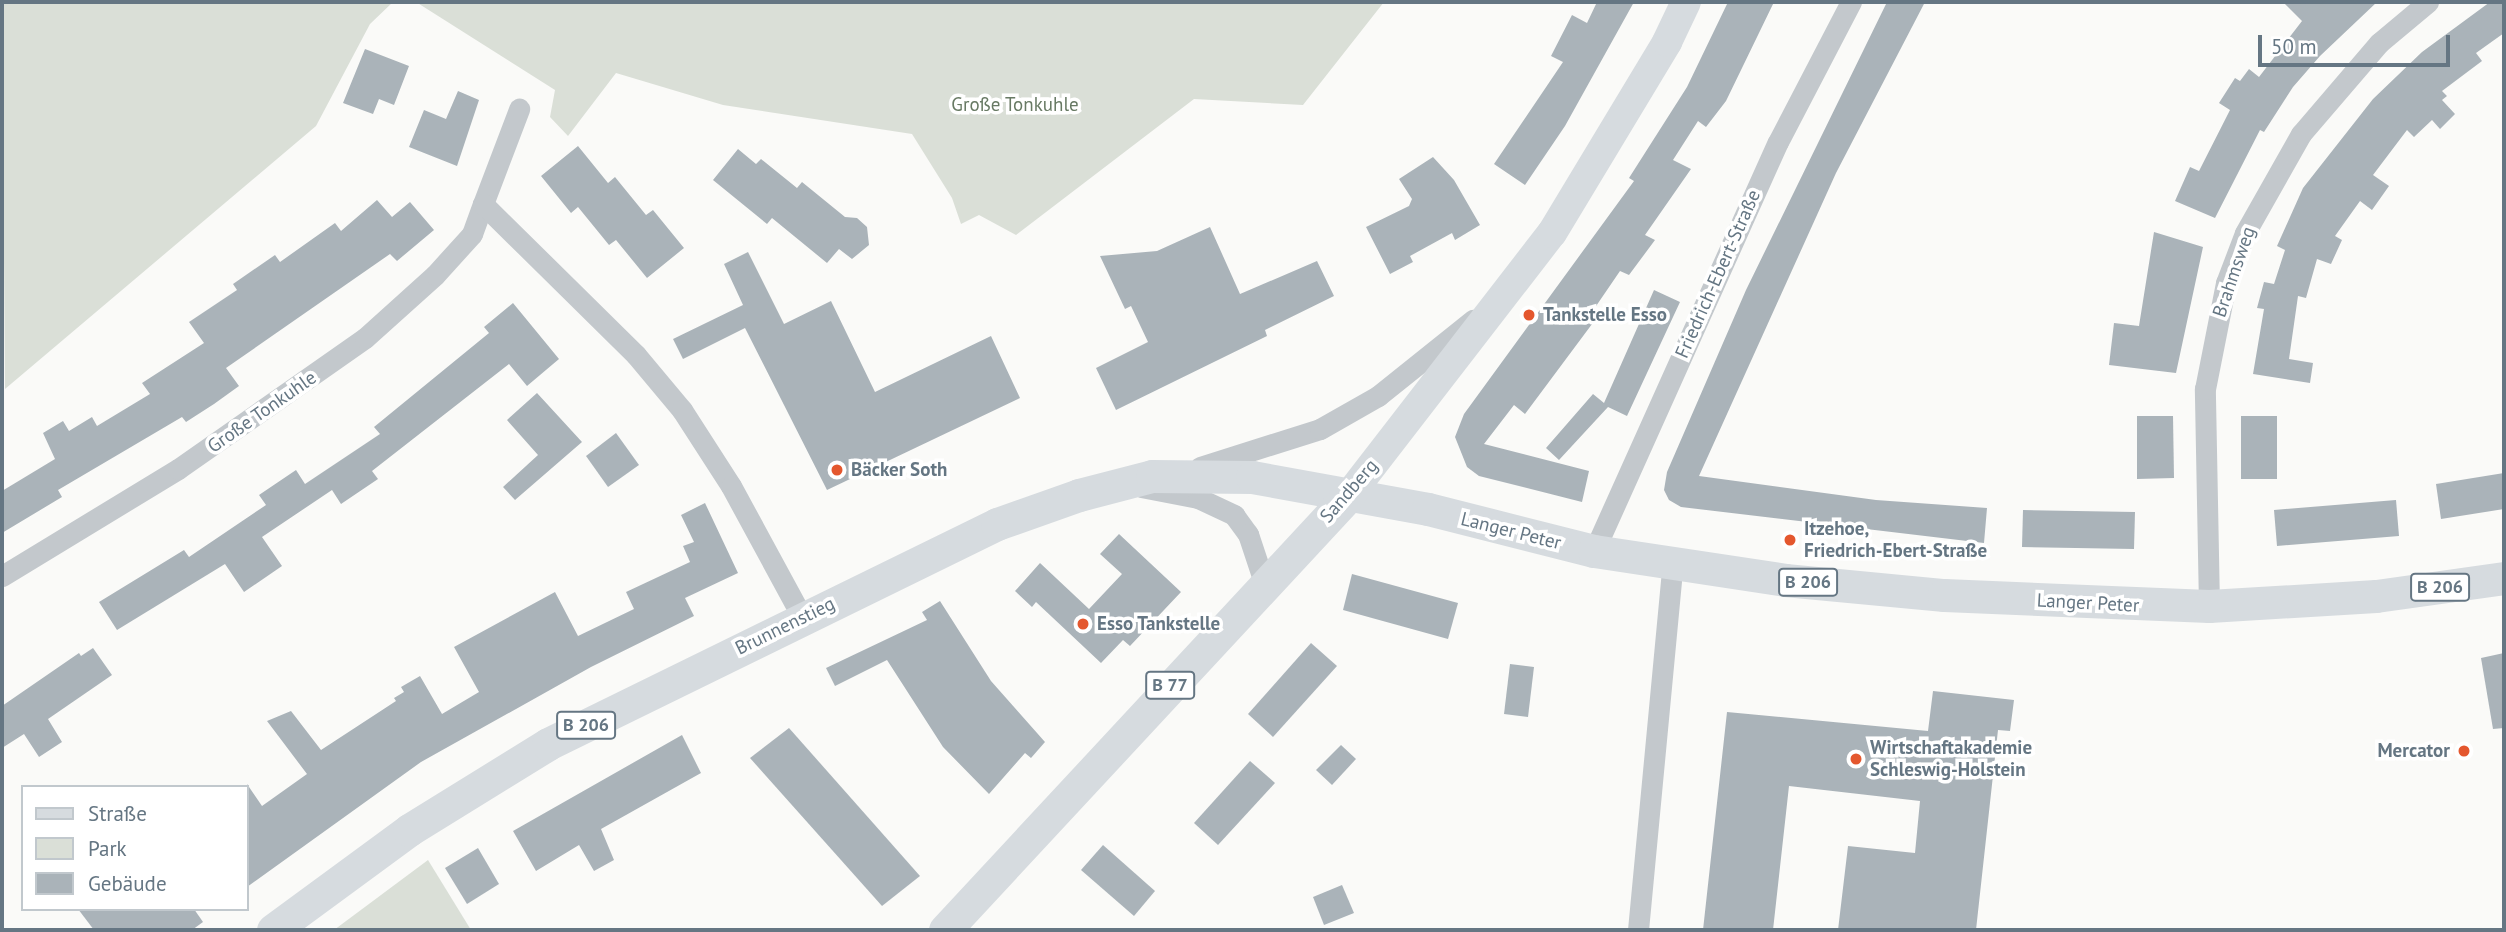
<!DOCTYPE html>
<html>
<head>
<meta charset="utf-8">
<style>
  body { margin:0 }
  #map { position:relative; width:2506px; height:932px; overflow:hidden; background:#fafaf8; font-family:"PT Sans",sans-serif }
  div>[style] { position:absolute }
  [style*='--x'] { left:calc(var(--x)*1px); top:calc(var(--y)*1px); width:calc(var(--w)*1px); rotate:calc(var(--a)*1deg) }
  .green>* { inset:0; background:#dadfd7 }
  .building>* { inset:0; background:#aab3b9 }
  .minor>* { height:21px; margin:-10.5px; padding:0 10.5px; transform-origin:10.5px; border-radius:10.5px; background:#c3c8cc }
  .secondary>* { height:30px; margin:-15px; padding:0 15px; transform-origin:15px; border-radius:15px; background:#d6dbdf }
  .primary>* { height:33px; margin:-16.5px; padding:0 16.5px; transform-origin:16.5px; border-radius:16.5px; background:#d6dbdf }
  .dots>* { width:19px; height:19px; translate:-50% -50%; box-sizing:border-box; border:4px solid #fff; border-radius:50% }
  span { translate:-50% -50%; white-space:nowrap; text-align:center; line-height:1.15; -webkit-text-stroke:7px #fff; paint-order:stroke }
  .shield-label span { padding:2px 5px; background:#fff; border:2px solid; border-radius:5px; -webkit-text-stroke-width:0 }
  .shield-label { font-size:18px; color:#657683; font-weight:700 }
  .park-label { font-size:19px; color:#687a64 }
  .street-label { font-size:19px; color:#657683 }
  .poi-label { font-size:19px; color:#657683; font-weight:700 }
  .left { translate:0 -50%; text-align:left }
  .right { translate:-100% -50%; text-align:right }
  .frame { position:absolute; inset:0; border:4px solid #657683; pointer-events:none }
  .legend { position:absolute; left:21px; top:785px; width:228px; height:126px; box-sizing:border-box; background:#fff; border:2px solid #c1c8cd; margin:0; padding:9px 12px; list-style:none; font-size:21px; color:#657683 }
  .legend li { display:flex; align-items:center; gap:14px; height:35px }
  .legend b { width:35px; border:2px solid #c1c8cd }
  .scale { position:absolute; left:2258px; top:35px; width:192px; height:32px; box-sizing:border-box; border:4px solid #657683; border-top:0; padding-left:9px; font-size:21px; line-height:24px; white-space:nowrap; color:#657683; -webkit-text-stroke:5px #fff; paint-order:stroke }
</style>
</head>
<body>
<div id="map">
  <div class="green">
    <div style="clip-path:polygon(2px 2px,393px 2px,370px 24px,316px 126px,5px 389px)"></div>
    <div style="clip-path:polygon(416px 2px,1384px 2px,1303px 105px,1194px 99px,1016px 235px,979px 215px,961px 224px,952px 198px,912px 134px,723px 105px,616px 73px,568px 136px,550px 117px,555px 90px)"></div>
    <div style="clip-path:polygon(428px 860px,471px 930px,334px 930px)"></div>
  </div>
  <div class="building">
    <div style="clip-path:polygon(1597px 2px,1634px 2px,1565px 126px,1525px 185px,1494px 164px,1563px 62px,1551px 56px,1572px 15px,1587px 23px)"></div>
    <div style="clip-path:polygon(1728px 2px,1774px 2px,1726px 101px,1706px 127px,1698px 121px,1673px 160px,1691px 169px,1645px 235px,1655px 240px,1629px 275px,1620px 271px,1592px 312px,1598px 316px,1525px 414px,1514px 405px,1484px 444px,1589px 471px,1582px 502px,1479px 476px,1467px 467px,1455px 437px,1464px 414px,1634px 181px,1629px 178px,1687px 87px)"></div>
    <div style="clip-path:polygon(1887px 2px,1925px 2px,1836px 173px,1699px 476px,1876px 500px,1987px 508px,1984px 543px,1681px 507px,1669px 500px,1664px 490px,1667px 472px,1746px 290px)"></div>
    <div style="clip-path:polygon(2283px 2px,2377px 2px,2320px 56px,2293px 87px,2264px 132px,2260px 130px,2215px 218px,2175px 201px,2190px 167px,2199px 171px,2230px 110px,2219px 103px,2235px 78px,2240px 81px,2249px 69px,2259px 77px,2302px 21px)"></div>
    <div style="clip-path:polygon(2490px 2px,2504px 2px,2504px 33px,2476px 53px,2482px 61px,2442px 91px,2447px 96px,2442px 100px,2455px 114px,2440px 129px,2432px 120px,2414px 137px,2407px 130px,2373px 175px,2389px 186px,2372px 210px,2360px 201px,2335px 236px,2342px 240px,2331px 264px,2317px 259px,2306px 298px,2298px 296px,2289px 359px,2313px 363px,2310px 383px,2253px 374px,2264px 309px,2257px 308px,2264px 282px,2274px 284px,2285px 250px,2277px 246px,2303px 188px,2373px 99px,2422px 52px)"></div>
    <div style="clip-path:polygon(365px 49px,409px 66px,394px 105px,379px 99px,373px 114px,343px 103px)"></div>
    <div style="clip-path:polygon(458px 91px,479px 100px,457px 166px,409px 147px,424px 110px,446px 119px)"></div>
    <div style="clip-path:polygon(578px 146px,608px 183px,615px 177px,646px 215px,653px 210px,684px 248px,647px 278px,616px 240px,609px 245px,578px 207px,571px 213px,541px 176px)"></div>
    <div style="clip-path:polygon(738px 149px,756px 164px,761px 159px,797px 188px,802px 182px,845px 217px,857px 218px,867px 227px,869px 245px,852px 259px,839px 249px,827px 263px,772px 218px,767px 224px,713px 180px)"></div>
    <div style="clip-path:polygon(1433px 157px,1454px 180px,1480px 225px,1455px 240px,1452px 233px,1410px 256px,1413px 262px,1390px 274px,1366px 227px,1409px 206px,1412px 199px,1399px 179px)"></div>
    <div style="clip-path:polygon(377px 200px,392px 217px,410px 202px,434px 230px,397px 261px,390px 254px,226px 368px,239px 386px,214px 404px,186px 422px,182px 417px,58px 490px,62px 497px,2px 533px,2px 491px,55px 459px,43px 433px,63px 421px,69px 431px,92px 417px,97px 426px,150px 394px,142px 383px,204px 343px,189px 322px,237px 290px,233px 284px,275px 255px,280px 262px,335px 223px,341px 231px)"></div>
    <div style="clip-path:polygon(1210px 227px,1240px 294px,1317px 261px,1334px 296px,1265px 330px,1267px 336px,1116px 410px,1096px 368px,1148px 342px,1131px 306px,1125px 309px,1100px 256px,1157px 251px)"></div>
    <div style="clip-path:polygon(2154px 232px,2203px 247px,2176px 373px,2109px 365px,2114px 323px,2139px 326px)"></div>
    <div style="clip-path:polygon(748px 252px,784px 324px,831px 301px,875px 392px,991px 336px,1020px 398px,827px 490px,745px 328px,683px 359px,673px 339px,743px 305px,724px 264px)"></div>
    <div style="clip-path:polygon(1654px 290px,1680px 302px,1627px 416px,1608px 407px,1559px 460px,1546px 448px,1593px 394px,1604px 403px)"></div>
    <div style="clip-path:polygon(513px 303px,559px 359px,527px 386px,509px 364px,372px 471px,378px 479px,341px 504px,332px 490px,262px 537px,282px 566px,244px 592px,225px 564px,117px 630px,99px 602px,184px 550px,189px 557px,266px 505px,259px 495px,296px 470px,305px 484px,380px 434px,374px 427px,489px 333px,484px 327px)"></div>
    <div style="clip-path:polygon(537px 393px,582px 442px,515px 500px,503px 487px,538px 455px,507px 420px)"></div>
    <div style="clip-path:polygon(2137px 416px,2173px 416px,2174px 478px,2137px 479px)"></div>
    <div style="clip-path:polygon(2241px 416px,2277px 416px,2277px 479px,2241px 479px)"></div>
    <div style="clip-path:polygon(616px 433px,639px 465px,608px 487px,586px 456px)"></div>
    <div style="clip-path:polygon(2504px 473px,2504px 509px,2441px 519px,2436px 484px)"></div>
    <div style="clip-path:polygon(2396px 500px,2399px 536px,2277px 546px,2274px 510px)"></div>
    <div style="clip-path:polygon(705px 503px,738px 573px,685px 598px,694px 616px,591px 667px,421px 762px,247px 887px,247px 784px,262px 806px,307px 774px,267px 721px,291px 711px,321px 750px,396px 701px,394px 698px,404px 692px,401px 687px,420px 676px,442px 714px,479px 692px,454px 647px,555px 592px,578px 636px,634px 609px,626px 592px,690px 562px,683px 546px,694px 542px,681px 515px)"></div>
    <div style="clip-path:polygon(2023px 510px,2135px 512px,2134px 549px,2022px 547px)"></div>
    <div style="clip-path:polygon(1119px 534px,1181px 592px,1130px 646px,1123px 640px,1101px 663px,1036px 602px,1032px 607px,1015px 591px,1040px 563px,1089px 609px,1122px 574px,1100px 554px)"></div>
    <div style="clip-path:polygon(1352px 574px,1458px 603px,1448px 639px,1343px 610px)"></div>
    <div style="clip-path:polygon(940px 601px,991px 681px,1045px 742px,1031px 758px,1025px 753px,989px 794px,943px 747px,887px 660px,835px 686px,826px 668px,927px 620px,922px 612px)"></div>
    <div style="clip-path:polygon(1311px 643px,1337px 666px,1273px 737px,1248px 714px)"></div>
    <div style="clip-path:polygon(93px 648px,112px 675px,48px 719px,62px 742px,39px 757px,24px 734px,2px 748px,2px 706px,79px 653px,81px 656px)"></div>
    <div style="clip-path:polygon(2504px 653px,2504px 728px,2493px 729px,2481px 658px)"></div>
    <div style="clip-path:polygon(1510px 664px,1534px 667px,1528px 717px,1504px 714px)"></div>
    <div style="clip-path:polygon(1933px 691px,2014px 700px,2010px 731px,1998px 730px,1976px 930px,1838px 930px,1848px 846px,1915px 853px,1920px 801px,1789px 786px,1773px 930px,1703px 930px,1727px 712px,1928px 731px)"></div>
    <div style="clip-path:polygon(789px 728px,920px 876px,882px 906px,750px 758px)"></div>
    <div style="clip-path:polygon(682px 735px,701px 773px,601px 829px,614px 860px,594px 871px,579px 845px,536px 871px,513px 831px)"></div>
    <div style="clip-path:polygon(1341px 745px,1356px 759px,1332px 785px,1316px 770px)"></div>
    <div style="clip-path:polygon(1250px 761px,1275px 783px,1218px 845px,1194px 823px)"></div>
    <div style="clip-path:polygon(1103px 845px,1155px 891px,1134px 916px,1081px 870px)"></div>
    <div style="clip-path:polygon(478px 848px,499px 884px,467px 904px,445px 868px)"></div>
    <div style="clip-path:polygon(1342px 885px,1354px 913px,1324px 925px,1313px 897px)"></div>
    <div style="clip-path:polygon(78px 909px,194px 909px,203px 922px,192px 930px,94px 930px)"></div>
  </div>
  <div class="minor">
    <div style="--x:483;--y:204;--w:102;--a:-69.2"></div>
    <div style="--x:1200;--y:467;--w:126;--a:-17.6"></div>
    <div style="--x:1320;--y:429;--w:67;--a:-29.6"></div>
    <div style="--x:1378;--y:396;--w:122;--a:-38.7"></div>
    <div style="--x:1141;--y:487;--w:58;--a:10.9"></div>
    <div style="--x:1198;--y:498;--w:40;--a:25"></div>
    <div style="--x:1234;--y:515;--w:24;--a:54"></div>
    <div style="--x:1248;--y:534;--w:51;--a:71.6"></div>
    <div style="--x:1594;--y:551;--w:448;--a:-65.8"></div>
    <div style="--x:1778;--y:142;--w:158;--a:-62.5"></div>
    <div style="--x:2;--y:576;--w:206;--a:-31.3"></div>
    <div style="--x:178;--y:469;--w:228;--a:-35"></div>
    <div style="--x:365;--y:338;--w:94;--a:-42"></div>
    <div style="--x:435;--y:275;--w:55;--a:-47.9"></div>
    <div style="--x:472;--y:234;--w:32;--a:-70"></div>
    <div style="--x:483;--y:204;--w:215;--a:44.6"></div>
    <div style="--x:636;--y:355;--w:72;--a:50.1"></div>
    <div style="--x:682;--y:410;--w:90;--a:57.2"></div>
    <div style="--x:731;--y:486;--w:149;--a:61.5"></div>
    <div style="--x:2209;--y:606;--w:217;--a:-91.1"></div>
    <div style="--x:2205;--y:389;--w:108;--a:-78.8"></div>
    <div style="--x:2226;--y:283;--w:53;--a:-69.2"></div>
    <div style="--x:2245;--y:233;--w:114;--a:-60.5"></div>
    <div style="--x:2301;--y:134;--w:120;--a:-49.4"></div>
    <div style="--x:2379;--y:43;--w:64;--a:-39.9"></div>
    <div style="--x:1638;--y:930;--w:369;--a:-84.6"></div>
  </div>
  <div class="secondary">
    <div style="--x:1350;--y:494;--w:330;--a:-52.3"></div>
    <div style="--x:1552;--y:233;--w:223;--a:-58.9"></div>
    <div style="--x:1667;--y:42;--w:44;--a:-64.6"></div>
  </div>
  <div class="primary">
    <div style="--x:273;--y:930;--w:169;--a:-36.3"></div>
    <div style="--x:409;--y:830;--w:163;--a:-31.7"></div>
    <div style="--x:548;--y:744;--w:500;--a:-26.1"></div>
    <div style="--x:997;--y:524;--w:87;--a:-19.5"></div>
    <div style="--x:1079;--y:495;--w:75;--a:-14.6"></div>
    <div style="--x:1152;--y:476;--w:100;--a:0.6"></div>
    <div style="--x:1252;--y:477;--w:179;--a:10.3"></div>
    <div style="--x:1428;--y:509;--w:171;--a:14.2"></div>
    <div style="--x:1594;--y:551;--w:193;--a:8.6"></div>
    <div style="--x:1785;--y:580;--w:160;--a:5.4"></div>
    <div style="--x:1944;--y:595;--w:265;--a:2.4"></div>
    <div style="--x:2209;--y:606;--w:167;--a:-3.4"></div>
    <div style="--x:2376;--y:596;--w:129;--a:-8"></div>
    <div style="--x:945;--y:930;--w:595;--a:-47.11"></div>
  </div>
  <div class="dots">
    <div style="left:1529px;top:315px;background:#e4572e"></div>
    <div style="left:837px;top:470px;background:#e4572e"></div>
    <div style="left:1790px;top:540px;background:#e4572e"></div>
    <div style="left:1083px;top:624px;background:#e4572e"></div>
    <div style="left:2464px;top:751px;background:#e4572e"></div>
    <div style="left:1856px;top:759px;background:#e4572e"></div>
  </div>
  <div class="shield-label">
    <span style="left:1808px;top:582px">B 206</span>
    <span style="left:2440px;top:587px">B 206</span>
    <span style="left:1170px;top:685px">B 77</span>
    <span style="left:586px;top:725px">B 206</span>
  </div>
  <div class="park-label">
    <span style="left:1015px;top:105px">Große Tonkuhle</span>
  </div>
  <div class="street-label">
    <span style="left:2234px;top:272px;rotate:-71deg">Brahmsweg</span>
    <span style="left:1718px;top:274px;rotate:-66deg">Friedrich-Ebert-Straße</span>
    <span style="left:262px;top:412px;rotate:-35deg">Große Tonkuhle</span>
    <span style="left:1349px;top:491px;rotate:-49deg">Sandberg</span>
    <span style="left:1511px;top:531px;rotate:14deg">Langer Peter</span>
    <span style="left:2088px;top:603px;rotate:3deg">Langer Peter</span>
    <span style="left:785px;top:626px;rotate:-26deg">Brunnenstieg</span>
  </div>
  <div class="poi-label">
    <span class="left" style="left:1543px;top:315px">Tankstelle Esso</span>
    <span class="left" style="left:851px;top:470px">Bäcker Soth</span>
    <span class="left" style="left:1804px;top:540px">Itzehoe,<br>Friedrich-Ebert-Straße</span>
    <span class="left" style="left:1097px;top:624px">Esso Tankstelle</span>
    <span class="left" style="left:1870px;top:759px">Wirtschaftakademie<br>Schleswig-Holstein</span>
    <span class="right" style="left:2450px;top:751px">Mercator</span>
  </div>
  <div class="frame"></div>
  <ul class="legend">
  <li><b style="height:9px;background:#d6dbdf"></b>Straße</li>
  <li><b style="height:19px;background:#dadfd7"></b>Park</li>
  <li><b style="height:19px;background:#aab3b9"></b>Gebäude</li>
  </ul>
  <div class="scale">50 m</div>
</div>
</body>
</html>
